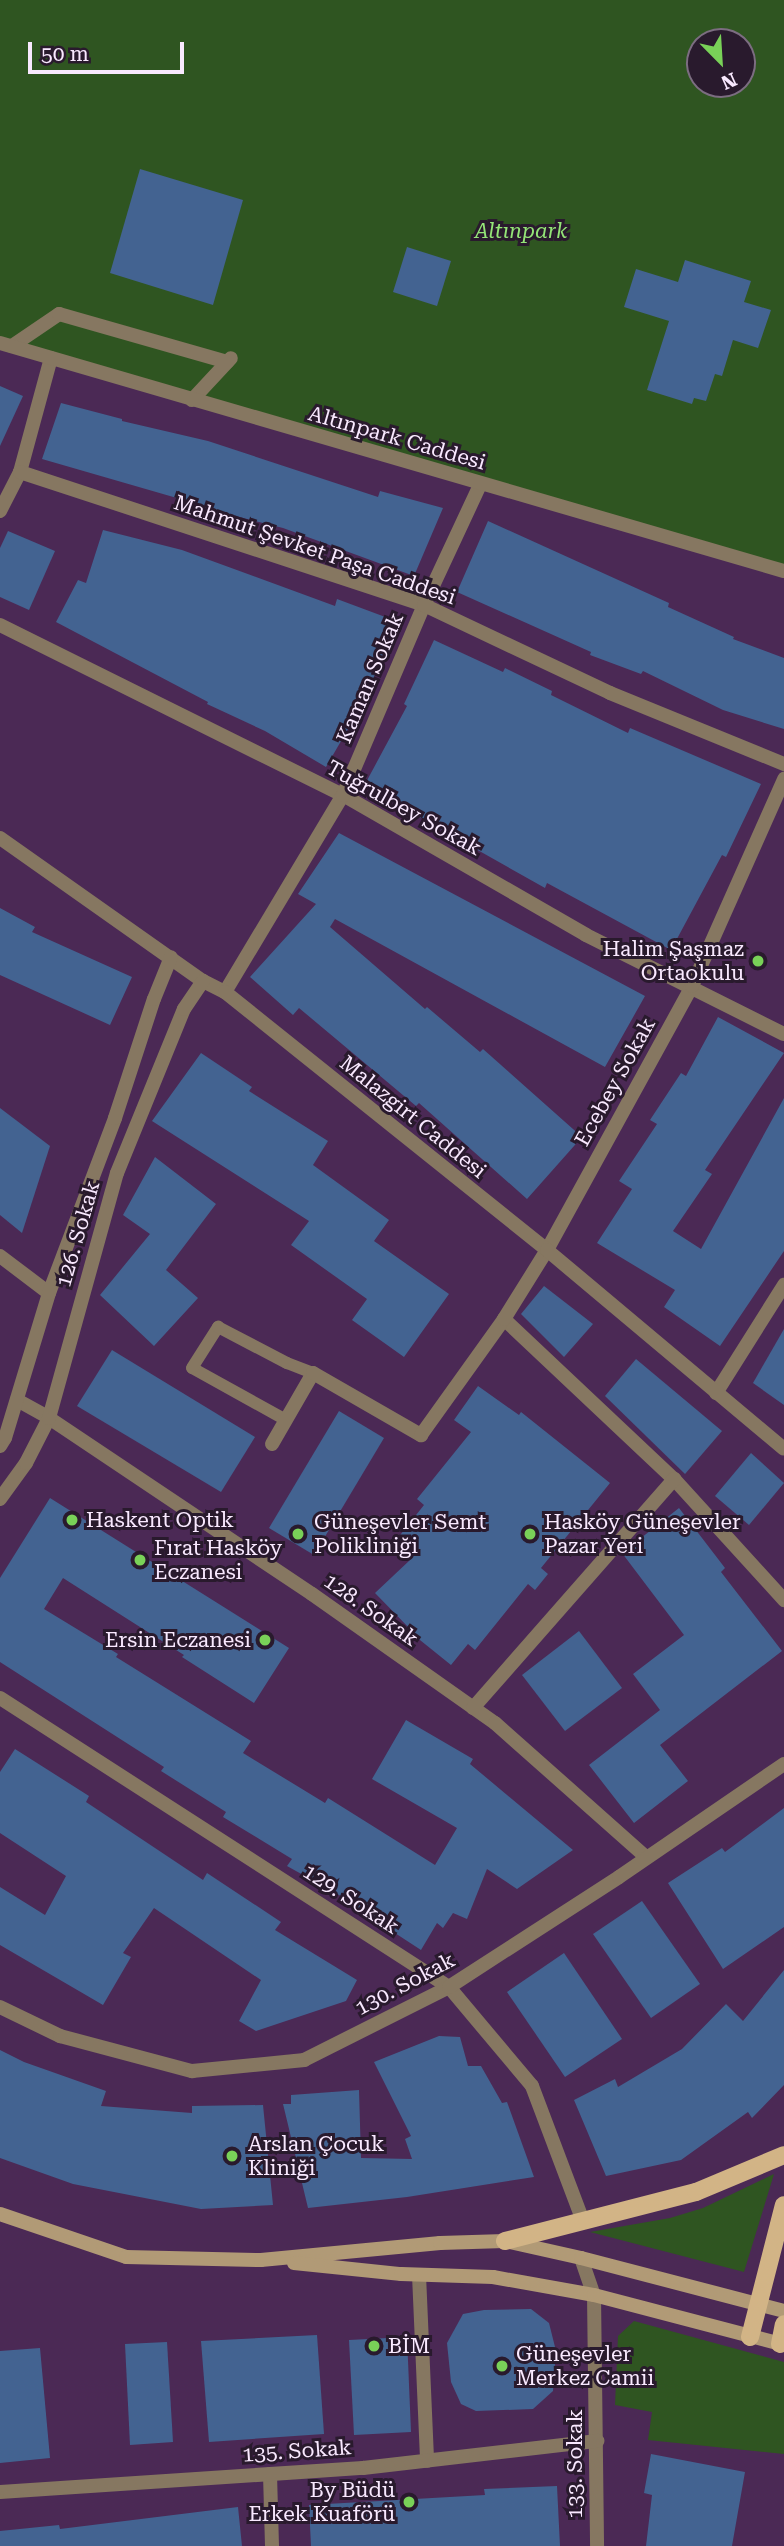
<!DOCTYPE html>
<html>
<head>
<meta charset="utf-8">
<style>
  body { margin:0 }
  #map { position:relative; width:784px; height:2546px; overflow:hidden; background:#4b2955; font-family:"Roboto Serif",serif }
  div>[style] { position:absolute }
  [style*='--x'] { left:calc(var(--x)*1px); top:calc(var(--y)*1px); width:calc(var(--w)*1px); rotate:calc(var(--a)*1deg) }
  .green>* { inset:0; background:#2f5521 }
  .building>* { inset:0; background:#436391 }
  .service>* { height:12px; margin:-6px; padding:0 6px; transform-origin:6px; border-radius:6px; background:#867761 }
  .minor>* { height:14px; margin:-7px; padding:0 7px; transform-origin:7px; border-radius:7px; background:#867761 }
  .tertiary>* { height:14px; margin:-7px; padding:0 7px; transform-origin:7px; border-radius:7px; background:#867761 }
  .secondary>* { height:14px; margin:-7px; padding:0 7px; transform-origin:7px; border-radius:7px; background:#b19a76 }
  .primary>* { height:18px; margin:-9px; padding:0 9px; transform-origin:9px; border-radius:9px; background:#d2b486 }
  .dots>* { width:19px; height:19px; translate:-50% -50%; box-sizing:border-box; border:4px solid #291a2d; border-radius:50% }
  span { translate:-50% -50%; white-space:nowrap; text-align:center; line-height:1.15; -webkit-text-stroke:6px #291a2d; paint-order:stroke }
  .park-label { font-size:21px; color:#94e577; font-style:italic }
  .street-label { font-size:21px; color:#f9e9ff }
  .poi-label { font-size:21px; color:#f9e9ff }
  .right { translate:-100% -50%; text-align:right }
  .left { translate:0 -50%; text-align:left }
  .north { position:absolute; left:686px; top:28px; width:70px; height:70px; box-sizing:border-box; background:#291a2d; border:2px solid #7c6d81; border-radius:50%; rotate:156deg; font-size:19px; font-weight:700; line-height:28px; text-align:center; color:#f9e9ff }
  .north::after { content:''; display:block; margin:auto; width:24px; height:32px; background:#79d158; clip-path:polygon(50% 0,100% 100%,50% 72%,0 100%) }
  .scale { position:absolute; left:28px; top:42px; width:156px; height:32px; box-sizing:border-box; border:4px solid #f9e9ff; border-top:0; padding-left:9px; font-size:21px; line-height:24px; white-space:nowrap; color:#f9e9ff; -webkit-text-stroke:5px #291a2d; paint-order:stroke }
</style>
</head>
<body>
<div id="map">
  <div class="green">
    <div style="clip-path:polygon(evenodd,0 0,784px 0,784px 571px,0 343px,0 0,700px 42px,742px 42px,742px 84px,700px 84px,700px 42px)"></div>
    <div style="clip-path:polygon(774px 2174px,744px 2272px,590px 2232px,670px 2218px,703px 2208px)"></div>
    <div style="clip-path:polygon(634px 2321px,784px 2362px,784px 2454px,648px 2440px,652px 2412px,615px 2405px,618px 2336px)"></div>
  </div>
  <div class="building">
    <div style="clip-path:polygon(140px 169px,243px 200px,213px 305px,110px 273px)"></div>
    <div style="clip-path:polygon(407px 247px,451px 261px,437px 306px,393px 292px)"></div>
    <div style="clip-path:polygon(685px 260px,751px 281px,744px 302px,771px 310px,758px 348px,733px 340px,722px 376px,715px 374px,706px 401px,694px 398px,692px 404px,647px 390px,669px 321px,624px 307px,636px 269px,678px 282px)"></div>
    <div style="clip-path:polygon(0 386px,23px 396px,0 446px)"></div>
    <div style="clip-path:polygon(61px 403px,122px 419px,122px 421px,208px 441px,378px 497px,380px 491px,443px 508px,414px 576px,283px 528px,200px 507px,201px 505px,42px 459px)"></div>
    <div style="clip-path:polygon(488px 521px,669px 603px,668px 607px,734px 637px,733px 639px,784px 658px,784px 729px,723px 710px,643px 671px,641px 674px,590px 655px,591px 652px,457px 592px)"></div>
    <div style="clip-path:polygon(103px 530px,182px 550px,335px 606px,337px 599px,396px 621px,366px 698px,326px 767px,265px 731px,207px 704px,208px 702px,56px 622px,78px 580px,86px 583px)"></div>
    <div style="clip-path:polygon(8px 531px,55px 551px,29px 610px,0 597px,0 548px)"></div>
    <div style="clip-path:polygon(434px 640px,503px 672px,505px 668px,552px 691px,551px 695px,628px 733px,630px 728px,761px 784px,726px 857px,722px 855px,671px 950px,547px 883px,545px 888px,364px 786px,407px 706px,404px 704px)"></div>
    <div style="clip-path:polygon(339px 833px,645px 996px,605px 1067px,335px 919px,330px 927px,425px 1009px,427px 1007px,480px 1052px,483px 1049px,582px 1137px,527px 1199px,419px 1103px,416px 1106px,299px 1008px,293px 1015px,250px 977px,316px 904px,298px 894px)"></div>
    <div style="clip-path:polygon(0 908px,35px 927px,32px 932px,132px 977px,110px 1025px,0 975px)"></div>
    <div style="clip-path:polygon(718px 1017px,784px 1053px,705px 1170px,712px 1174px,673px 1231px,701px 1249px,784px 1098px,784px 1251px,720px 1346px,664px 1307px,675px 1290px,597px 1243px,632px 1189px,619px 1181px,657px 1124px,650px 1120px,681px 1073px,686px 1076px)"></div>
    <div style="clip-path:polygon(201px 1053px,252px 1087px,249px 1091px,328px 1141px,313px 1165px,389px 1220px,374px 1241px,449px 1294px,404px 1357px,352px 1320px,367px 1299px,291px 1245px,309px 1221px,152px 1121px)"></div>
    <div style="clip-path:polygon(0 1108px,50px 1146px,22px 1233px,0 1215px)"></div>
    <div style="clip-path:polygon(155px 1157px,216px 1204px,166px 1270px,198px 1298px,154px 1346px,100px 1295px,150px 1234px,123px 1215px)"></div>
    <div style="clip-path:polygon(544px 1286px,593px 1324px,564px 1357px,521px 1314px)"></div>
    <div style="clip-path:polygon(784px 1329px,784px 1405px,753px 1383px)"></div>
    <div style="clip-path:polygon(112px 1350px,255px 1437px,221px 1492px,77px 1406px)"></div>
    <div style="clip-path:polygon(636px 1359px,722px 1431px,685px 1474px,605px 1396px)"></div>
    <div style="clip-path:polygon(478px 1386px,519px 1415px,521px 1412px,610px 1483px,541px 1568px,548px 1574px,535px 1590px,528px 1584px,475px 1650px,468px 1644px,451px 1665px,410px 1632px,411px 1630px,375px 1593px,410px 1560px,405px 1556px,410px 1549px,397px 1539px,424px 1505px,417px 1499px,471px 1432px,454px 1420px)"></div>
    <div style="clip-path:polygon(339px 1411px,384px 1438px,314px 1555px,269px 1528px)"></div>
    <div style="clip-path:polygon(751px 1453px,784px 1483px,749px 1525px,715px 1496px)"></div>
    <div style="clip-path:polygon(50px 1498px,289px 1648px,254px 1703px,182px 1657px,184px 1655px,63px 1578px,44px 1609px,118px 1654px,116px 1657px,251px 1741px,243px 1753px,325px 1803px,328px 1798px,435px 1865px,457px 1828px,372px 1779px,406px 1720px,473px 1759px,470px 1764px,573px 1850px,517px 1889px,487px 1869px,467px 1919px,453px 1913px,443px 1928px,437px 1923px,421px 1950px,355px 1907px,357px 1905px,287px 1866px,292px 1859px,223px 1817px,226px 1812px,161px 1771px,164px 1767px,0 1662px,0 1578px)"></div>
    <div style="clip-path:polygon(679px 1508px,725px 1568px,721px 1572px,782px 1651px,660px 1745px,688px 1781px,634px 1823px,589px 1765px,660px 1710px,633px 1674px,684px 1635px,622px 1553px)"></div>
    <div style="clip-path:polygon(579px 1631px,622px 1688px,565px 1731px,522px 1675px)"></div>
    <div style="clip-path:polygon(15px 1749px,89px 1796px,86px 1802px,203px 1880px,207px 1873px,281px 1922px,275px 1930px,357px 1980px,346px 2001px,256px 2031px,239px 2021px,261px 1980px,154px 1908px,123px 1953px,131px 1957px,103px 2005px,0 1945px,0 1887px,45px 1915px,66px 1876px,0 1833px,0 1772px)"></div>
    <div style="clip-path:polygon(784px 1808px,784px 1927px,723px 1969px,668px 1883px,722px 1848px,725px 1852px)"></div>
    <div style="clip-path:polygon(642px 1901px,700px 1984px,651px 2018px,593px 1934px)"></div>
    <div style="clip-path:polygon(564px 1953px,622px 2039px,565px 2077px,507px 1992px)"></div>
    <div style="clip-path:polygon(784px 1970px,784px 2085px,752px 2118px,748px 2112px,681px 2160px,606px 2176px,574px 2100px,615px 2079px,618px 2087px,682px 2049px,726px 2004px,743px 2021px)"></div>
    <div style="clip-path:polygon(439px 2036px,460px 2037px,468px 2066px,481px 2066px,502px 2103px,507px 2102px,534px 2177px,407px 2197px,308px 2208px,283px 2104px,291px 2104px,291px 2095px,359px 2090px,361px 2158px,412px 2159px,405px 2139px,411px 2136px,374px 2062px)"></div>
    <div style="clip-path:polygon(0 2050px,24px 2062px,106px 2091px,101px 2106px,192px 2113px,192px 2106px,263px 2105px,273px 2205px,201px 2209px,73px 2184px,0 2158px)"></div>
    <div style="clip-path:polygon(531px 2309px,549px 2323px,556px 2351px,553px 2391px,533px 2409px,476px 2411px,461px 2404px,451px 2382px,447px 2343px,463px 2314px,484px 2310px)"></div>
    <div style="clip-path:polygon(317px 2335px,324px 2434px,209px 2442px,201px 2341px)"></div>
    <div style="clip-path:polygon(407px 2337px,411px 2432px,354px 2435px,349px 2340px)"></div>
    <div style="clip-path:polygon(167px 2342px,173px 2442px,130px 2445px,125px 2344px)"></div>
    <div style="clip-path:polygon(40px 2348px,50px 2458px,0 2463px,0 2351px)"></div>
    <div style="clip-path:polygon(651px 2454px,745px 2472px,732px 2546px,646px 2546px,652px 2495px,644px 2493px)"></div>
    <div style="clip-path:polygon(557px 2486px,560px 2546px,311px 2546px,309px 2505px,485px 2495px,484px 2489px)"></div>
    <div style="clip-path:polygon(238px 2507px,242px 2546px,0 2546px,0 2531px,59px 2525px,60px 2529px)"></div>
  </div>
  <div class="service">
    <div style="--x:286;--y:1420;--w:107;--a:-151"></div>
    <div style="--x:192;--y:1368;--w:49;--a:-57.6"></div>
    <div style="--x:218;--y:1327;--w:78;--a:27.6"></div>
    <div style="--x:287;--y:1363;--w:28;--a:21"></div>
  </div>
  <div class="minor">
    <div style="--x:12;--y:346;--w:57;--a:-34.2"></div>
    <div style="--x:59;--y:314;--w:175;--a:15.9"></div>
    <div style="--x:192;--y:400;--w:57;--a:-47.1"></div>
    <div style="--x:0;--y:511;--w:44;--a:-62.9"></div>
    <div style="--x:20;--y:472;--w:118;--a:-74.8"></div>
    <div style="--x:0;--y:625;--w:383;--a:26.4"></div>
    <div style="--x:343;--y:795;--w:280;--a:29.9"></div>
    <div style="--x:586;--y:935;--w:221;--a:26.6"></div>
    <div style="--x:225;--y:992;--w:230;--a:-59.1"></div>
    <div style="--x:343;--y:795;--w:207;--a:-66.9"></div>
    <div style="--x:424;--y:605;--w:132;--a:-65"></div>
    <div style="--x:0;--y:1256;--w:61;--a:37.1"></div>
    <div style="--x:504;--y:1319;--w:233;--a:43.3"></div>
    <div style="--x:674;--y:1479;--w:164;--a:47.7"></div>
    <div style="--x:716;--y:1393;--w:128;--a:-57.8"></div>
    <div style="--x:17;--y:1400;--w:37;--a:29"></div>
    <div style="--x:49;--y:1418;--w:316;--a:33.8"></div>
    <div style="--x:312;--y:1594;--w:224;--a:35.2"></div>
    <div style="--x:495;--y:1723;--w:202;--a:41.6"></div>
    <div style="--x:272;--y:1444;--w:82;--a:-60"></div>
    <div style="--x:313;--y:1373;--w:125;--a:29.9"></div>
    <div style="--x:421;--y:1435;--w:143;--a:-54.4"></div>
    <div style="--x:504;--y:1319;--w:81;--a:-58.1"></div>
    <div style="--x:547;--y:1250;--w:301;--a:-61.2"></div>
    <div style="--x:692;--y:986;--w:227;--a:-66"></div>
    <div style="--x:0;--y:1698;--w:534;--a:32.77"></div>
    <div style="--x:449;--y:1987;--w:129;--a:50"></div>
    <div style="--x:532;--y:2086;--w:144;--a:69.3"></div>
    <div style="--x:473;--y:1708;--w:305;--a:-48.7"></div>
    <div style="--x:0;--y:2007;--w:67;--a:25.8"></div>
    <div style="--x:60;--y:2036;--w:137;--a:14.9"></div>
    <div style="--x:192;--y:2071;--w:113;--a:-5.6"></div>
    <div style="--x:304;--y:2060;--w:162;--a:-26.7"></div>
    <div style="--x:449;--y:1987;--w:202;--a:-32.9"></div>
    <div style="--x:619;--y:1877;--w:200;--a:-34.4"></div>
    <div style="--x:581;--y:2258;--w:39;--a:71"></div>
    <div style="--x:594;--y:2295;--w:251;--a:89.3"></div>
    <div style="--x:419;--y:2275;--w:186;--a:87.5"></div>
    <div style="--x:270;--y:2474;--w:72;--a:88.4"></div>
    <div style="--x:0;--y:2492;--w:364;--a:-3.8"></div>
    <div style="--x:363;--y:2468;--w:236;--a:-6.6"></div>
  </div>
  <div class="tertiary">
    <div style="--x:0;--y:343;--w:816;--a:16.22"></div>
    <div style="--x:20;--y:472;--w:425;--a:18.2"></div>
    <div style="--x:424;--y:605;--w:206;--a:25.3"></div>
    <div style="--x:610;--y:693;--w:188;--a:22.2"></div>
    <div style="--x:0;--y:838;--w:248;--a:35.2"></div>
    <div style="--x:203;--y:981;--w:25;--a:27"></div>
    <div style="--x:225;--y:992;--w:413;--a:38.7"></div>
    <div style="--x:547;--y:1250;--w:309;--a:40"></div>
    <div style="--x:0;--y:1446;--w:9;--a:-58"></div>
    <div style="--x:5;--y:1438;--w:152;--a:-73.1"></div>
    <div style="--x:49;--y:1293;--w:187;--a:-69.3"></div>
    <div style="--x:115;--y:1118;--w:125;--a:-71.9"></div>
    <div style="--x:154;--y:999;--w:45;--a:-68"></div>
    <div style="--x:0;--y:1499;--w:44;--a:-54.2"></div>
    <div style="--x:26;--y:1463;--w:51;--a:-62.9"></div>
    <div style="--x:49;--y:1418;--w:254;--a:-74.5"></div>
    <div style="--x:117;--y:1173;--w:177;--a:-67.8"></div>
    <div style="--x:184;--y:1009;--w:34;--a:-56"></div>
  </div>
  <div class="secondary">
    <div style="--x:0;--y:2214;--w:133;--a:18.8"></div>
    <div style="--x:126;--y:2257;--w:135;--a:1.3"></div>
    <div style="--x:261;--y:2260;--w:180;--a:-5.4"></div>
    <div style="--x:440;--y:2243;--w:65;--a:-1.8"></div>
    <div style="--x:505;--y:2241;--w:78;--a:12.6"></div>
    <div style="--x:581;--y:2258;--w:210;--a:14.6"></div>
    <div style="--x:294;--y:2263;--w:108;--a:5.9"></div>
    <div style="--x:401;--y:2274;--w:92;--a:1.9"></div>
    <div style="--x:493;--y:2277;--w:103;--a:10.1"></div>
    <div style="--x:594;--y:2295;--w:196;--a:14.7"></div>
  </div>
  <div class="primary">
    <div style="--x:505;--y:2241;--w:197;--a:-14.4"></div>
    <div style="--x:696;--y:2192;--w:95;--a:-22.8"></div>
    <div style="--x:750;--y:2337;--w:136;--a:-75.6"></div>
    <div style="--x:780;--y:2344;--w:20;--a:-79"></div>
  </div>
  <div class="dots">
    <div style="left:758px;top:961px;background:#79d158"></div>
    <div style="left:72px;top:1520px;background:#79d158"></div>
    <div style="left:298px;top:1534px;background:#79d158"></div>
    <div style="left:530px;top:1534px;background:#79d158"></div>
    <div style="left:140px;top:1560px;background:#79d158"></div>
    <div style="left:265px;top:1640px;background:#79d158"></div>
    <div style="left:232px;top:2156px;background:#79d158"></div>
    <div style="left:374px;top:2346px;background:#79d158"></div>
    <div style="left:502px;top:2366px;background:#79d158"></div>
    <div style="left:409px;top:2502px;background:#79d158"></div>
  </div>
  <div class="park-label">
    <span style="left:521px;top:231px">Altınpark</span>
  </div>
  <div class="street-label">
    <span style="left:397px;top:438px;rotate:16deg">Altınpark Caddesi</span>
    <span style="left:315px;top:550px;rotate:19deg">Mahmut Şevket Paşa Caddesi</span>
    <span style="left:370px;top:678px;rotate:-67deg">Kaman Sokak</span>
    <span style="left:404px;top:808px;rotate:29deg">Tuğrulbey Sokak</span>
    <span style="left:615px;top:1082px;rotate:-61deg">Ecebey Sokak</span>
    <span style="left:413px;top:1117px;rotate:39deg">Malazgirt Caddesi</span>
    <span style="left:78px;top:1234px;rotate:-74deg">126. Sokak</span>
    <span style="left:371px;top:1610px;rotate:35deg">128. Sokak</span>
    <span style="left:351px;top:1899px;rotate:33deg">129. Sokak</span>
    <span style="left:405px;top:1984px;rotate:-28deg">130. Sokak</span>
    <span style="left:297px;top:2451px;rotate:-4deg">135. Sokak</span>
    <span style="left:575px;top:2464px;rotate:-90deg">133. Sokak</span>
  </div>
  <div class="poi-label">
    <span class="right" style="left:744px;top:961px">Halim Şaşmaz<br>Ortaokulu</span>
    <span class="left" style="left:86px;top:1520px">Haskent Optik</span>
    <span class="left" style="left:314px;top:1534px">Güneşevler Semt<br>Polikliniği</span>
    <span class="left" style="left:544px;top:1534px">Hasköy Güneşevler<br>Pazar Yeri</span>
    <span class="left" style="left:154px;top:1560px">Fırat Hasköy<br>Eczanesi</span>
    <span class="right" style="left:251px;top:1640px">Ersin Eczanesi</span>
    <span class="left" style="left:248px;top:2156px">Arslan Çocuk<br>Kliniği</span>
    <span class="left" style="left:388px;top:2346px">BİM</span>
    <span class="left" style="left:516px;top:2366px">Güneşevler<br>Merkez Camii</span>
    <span class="right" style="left:395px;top:2502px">By Büdü<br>Erkek Kuaförü</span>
  </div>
  <div class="north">N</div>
  <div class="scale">50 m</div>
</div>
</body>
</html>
